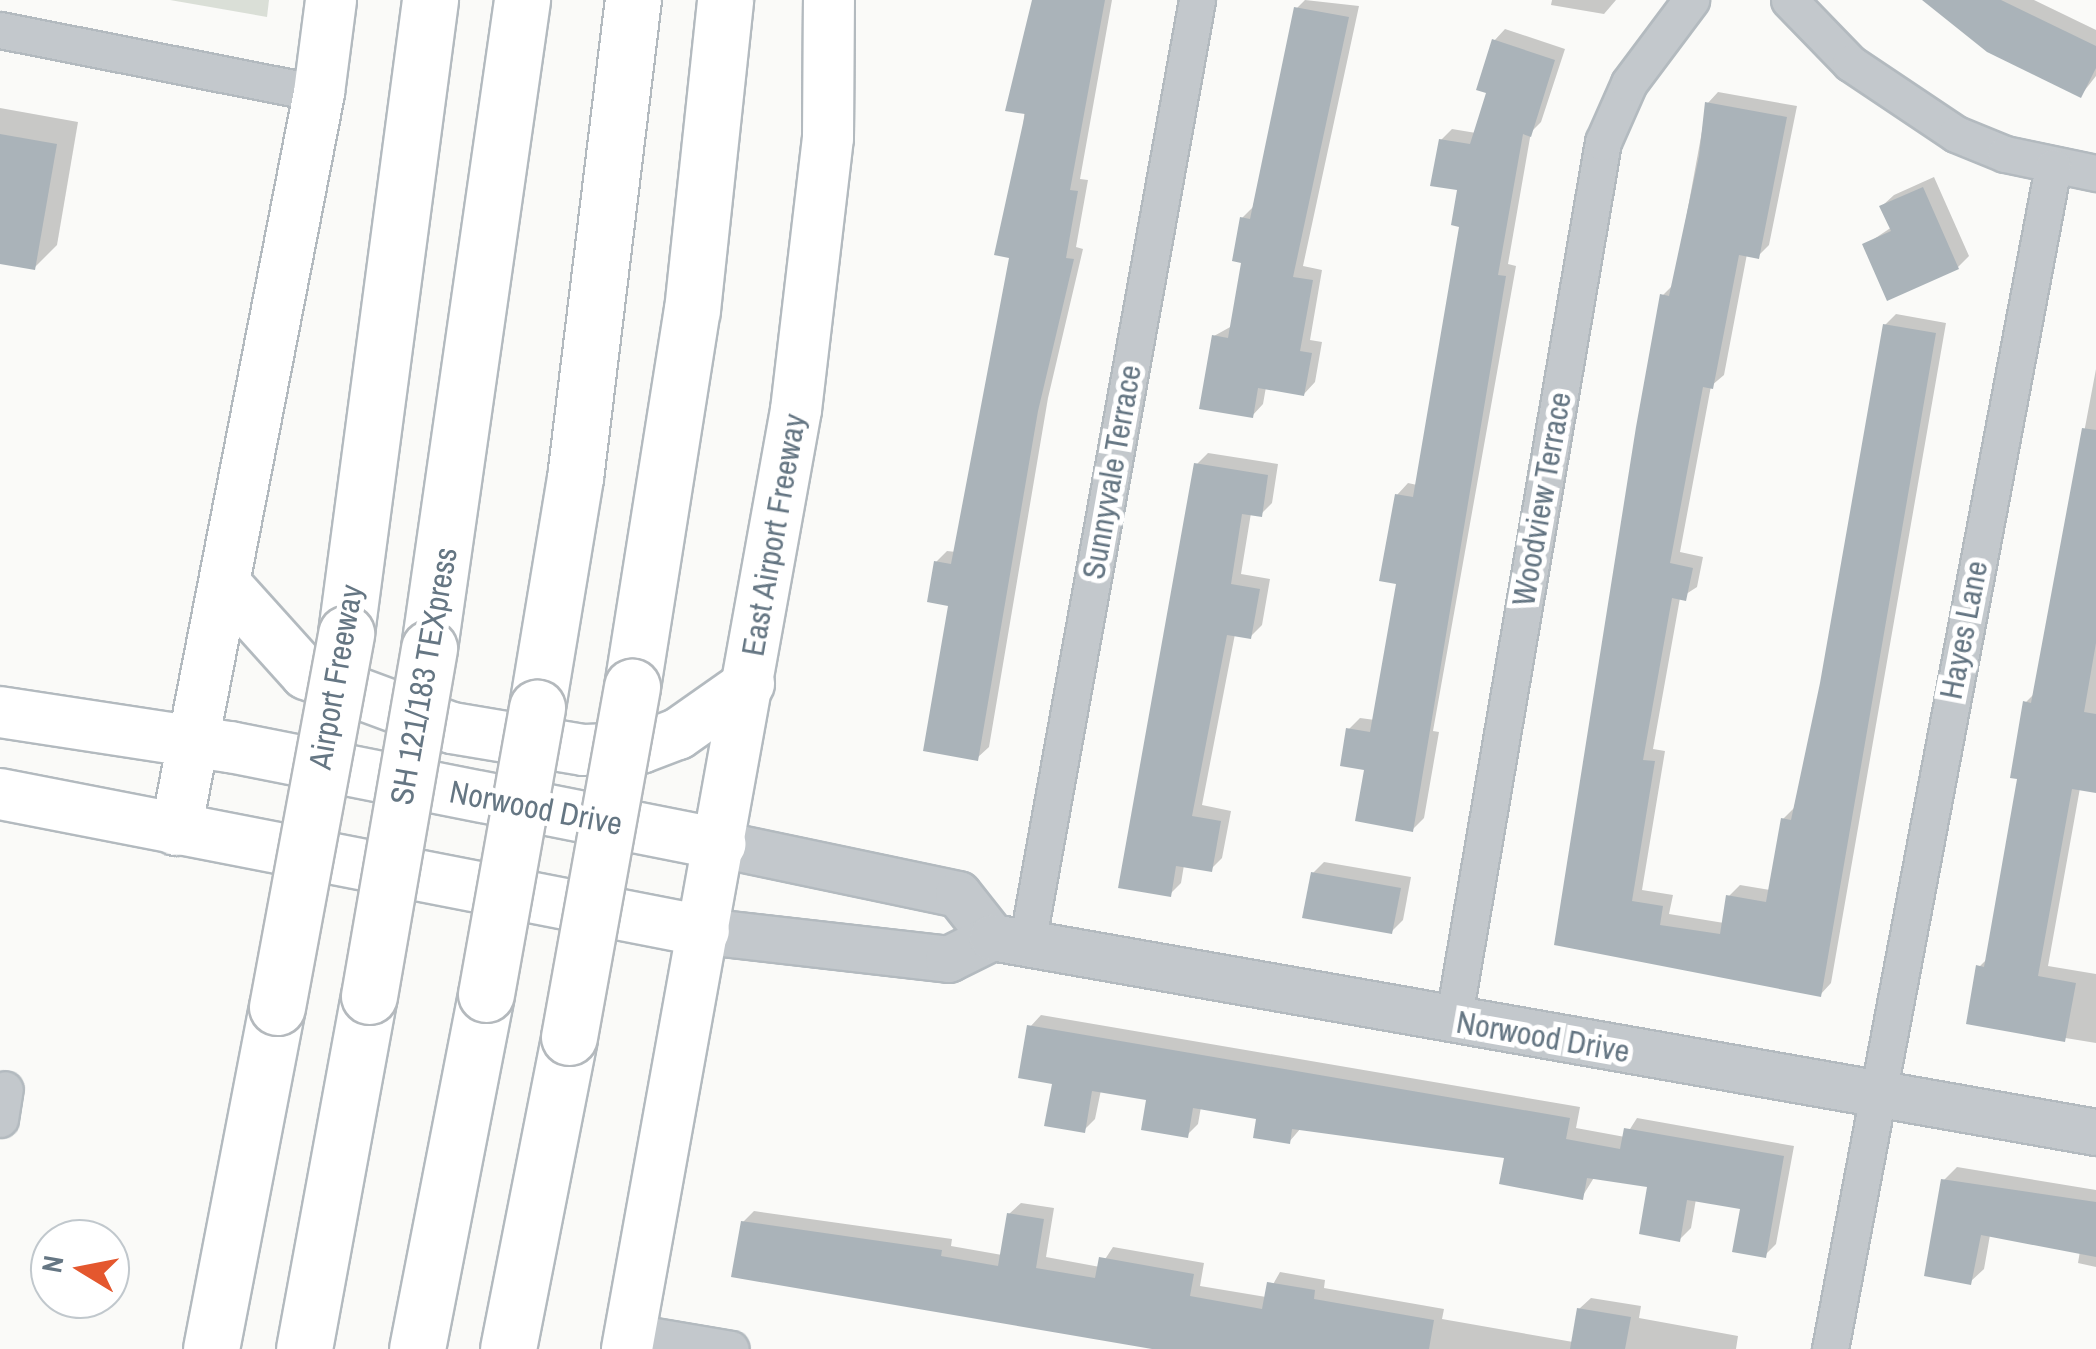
<!DOCTYPE html>
<html>
<head>
<meta charset="utf-8">
<style>
  body { margin:0 }
  #map { position:relative; width:2096px; height:1349px; overflow:hidden; background:#fafaf8; font-family:"Archivo Narrow",sans-serif }
  div>[style] { position:absolute }
  [style*='--x'] { left:calc(var(--x)*1px); top:calc(var(--y)*1px); width:calc(var(--w)*1px); rotate:calc(var(--a)*1deg) }
  .green>* { inset:0; background:#dadfd7 }
  .shadow>* { inset:0; background:#0003 }
  .building>* { inset:0; background:#aab3b9 }
  .roads { filter:drop-shadow(2px 0 #b3babf) drop-shadow(-2px 0 #b3babf) drop-shadow(0 2px #b3babf) drop-shadow(0 -2px #b3babf) }
  .minor>* { height:35px; margin:-17.5px; padding:0 17.5px; transform-origin:17.5px; border-radius:17.5px; background:#c3c8cc }
  .tertiary>* { height:45px; margin:-22.5px; padding:0 22.5px; transform-origin:22.5px; border-radius:22.5px; background:#c3c8cc }
  .secondary>* { height:50px; margin:-25px; padding:0 25px; transform-origin:25px; border-radius:25px; background:#fff }
  .motorway>* { height:55px; margin:-27.5px; padding:0 27.5px; transform-origin:27.5px; border-radius:27.5px; background:#fff }
  .bridges { filter:drop-shadow(2px 0 #b4b9bd) drop-shadow(-2px 0 #b4b9bd) drop-shadow(0 2px #b4b9bd) drop-shadow(0 -2px #b4b9bd) }
  .motorway-bridge>* { height:55px; margin:-27.5px; padding:0 27.5px; transform-origin:27.5px; border-radius:27.5px; background:#fff }
  span { translate:-50% -50%; white-space:nowrap; text-align:center; line-height:1.15; -webkit-text-stroke:10px #fff; paint-order:stroke }
  .street-label { font-size:32px; color:#657683 }
  .north { position:absolute; left:30px; top:1219px; width:100px; height:100px; box-sizing:border-box; background:#fff; border:2px solid #c1c8cd; border-radius:50%; rotate:280deg; font-size:28px; font-weight:700; line-height:40px; text-align:center; color:#657683 }
  .north::after { content:''; display:block; margin:auto; width:35px; height:45px; background:#e4572e; clip-path:polygon(50% 0,100% 100%,50% 72%,0 100%) }
</style>
</head>
<body>
<div id="map">
  <div class="green">
    <div style="clip-path:polygon(170px 0,269px 0,267px 17px)"></div>
  </div>
  <div class="shadow">
    <div style="clip-path:polygon(1034px 0,1112px 0,1080px 179px,1088px 180px,1076px 247px,1083px 249px,1048px 398px,989px 747px,977px 758px,951px 603px,936px 562px,947px 551px,956px 552px,1012px 256px)"></div>
    <div style="clip-path:polygon(1305px 0,1359px 6px,1303px 266px,1322px 270px,1310px 340px,1322px 342px,1315px 382px,1304px 394px,1266px 387px,1263px 404px,1252px 416px,1214px 336px,1232px 326px,1244px 261px,1242px 218px,1253px 207px,1296px 9px)"></div>
    <div style="clip-path:polygon(1552px 0,1616px 0,1604px 14px,1551px 5px)"></div>
    <div style="clip-path:polygon(1926px 0,2034px 0,2096px 30px,2096px 76px,2081px 95px)"></div>
    <div style="clip-path:polygon(1505px 29px,1565px 49px,1541px 122px,1531px 132px,1508px 264px,1516px 266px,1433px 731px,1439px 732px,1424px 818px,1413px 829px,1367px 768px,1349px 729px,1360px 718px,1375px 720px,1399px 582px,1397px 495px,1408px 483px,1417px 485px,1461px 225px,1460px 188px,1441px 140px,1452px 129px,1476px 133px,1489px 92px,1494px 41px)"></div>
    <div style="clip-path:polygon(1718px 92px,1797px 106px,1769px 245px,1758px 256px,1747px 254px,1724px 375px,1711px 386px,1680px 552px,1703px 557px,1697px 587px,1680px 598px,1653px 749px,1665px 751px,1642px 890px,1673px 895px,1669px 914px,1724px 923px,1729px 896px,1740px 885px,1770px 890px,1783px 819px,1794px 808px,1822px 683px,1885px 325px,1896px 314px,1946px 323px,1831px 983px,1820px 995px,1557px 943px,1663px 295px,1674px 284px,1707px 104px)"></div>
    <div style="clip-path:polygon(0 108px,78px 122px,57px 245px,35px 267px,0 261px)"></div>
    <div style="clip-path:polygon(1934px 177px,1969px 256px,1958px 267px,1865px 245px,1892px 227px,1882px 206px,1894px 195px)"></div>
    <div style="clip-path:polygon(2096px 369px,2096px 791px,2080px 788px,2048px 966px,2096px 974px,2096px 1043px,1969px 1022px,1979px 967px,1989px 957px,2020px 777px,2025px 703px,2035px 693px)"></div>
    <div style="clip-path:polygon(1208px 453px,1278px 464px,1272px 503px,1261px 514px,1251px 513px,1241px 574px,1270px 579px,1262px 625px,1250px 637px,1235px 634px,1202px 805px,1231px 811px,1222px 858px,1211px 869px,1184px 865px,1181px 883px,1170px 894px,1197px 464px)"></div>
    <div style="clip-path:polygon(1324px 862px,1411px 877px,1403px 920px,1392px 931px,1313px 873px)"></div>
    <div style="clip-path:polygon(1041px 1015px,1580px 1107px,1576px 1128px,1625px 1137px,1637px 1118px,1794px 1146px,1776px 1244px,1765px 1255px,1742px 1207px,1696px 1199px,1691px 1228px,1680px 1239px,1650px 1185px,1595px 1176px,1582px 1197px,1507px 1156px,1301px 1128px,1289px 1142px,1259px 1117px,1201px 1107px,1198px 1124px,1187px 1135px,1149px 1098px,1101px 1090px,1095px 1119px,1084px 1130px,1030px 1027px)"></div>
    <div style="clip-path:polygon(1957px 1167px,2096px 1190px,2096px 1267px,2078px 1263px,2080px 1251px,1990px 1235px,1984px 1269px,1970px 1282px,1944px 1180px)"></div>
    <div style="clip-path:polygon(1021px 1203px,1054px 1208px,1046px 1257px,1100px 1267px,1113px 1247px,1204px 1263px,1200px 1286px,1266px 1297px,1280px 1272px,1325px 1280px,1324px 1288px,1444px 1309px,1442px 1319px,1573px 1342px,1579px 1309px,1591px 1298px,1641px 1306px,1639px 1318px,1738px 1336px,1736px 1349px,1162px 1349px,743px 1222px,754px 1211px,952px 1239px,951px 1246px,1002px 1255px,1009px 1214px)"></div>
  </div>
  <div class="building">
    <div style="clip-path:polygon(1032px 0,1105px 0,1070px 190px,1078px 191px,1066px 258px,1074px 259px,1038px 411px,978px 761px,923px 751px,948px 606px,927px 602px,934px 561px,951px 564px,1009px 258px,994px 255px,1025px 114px,1005px 111px)"></div>
    <div style="clip-path:polygon(1922px 0,2001px 0,2096px 46px,2096px 68px,2081px 98px,1987px 52px)"></div>
    <div style="clip-path:polygon(1294px 7px,1349px 17px,1293px 277px,1313px 280px,1300px 351px,1312px 353px,1304px 396px,1258px 388px,1253px 418px,1199px 409px,1212px 335px,1228px 338px,1241px 263px,1232px 261px,1240px 217px,1250px 219px)"></div>
    <div style="clip-path:polygon(1492px 39px,1555px 60px,1531px 137px,1523px 134px,1498px 275px,1506px 276px,1413px 832px,1355px 821px,1364px 770px,1340px 766px,1346px 728px,1370px 732px,1396px 584px,1379px 581px,1395px 494px,1413px 497px,1459px 227px,1451px 225px,1457px 190px,1430px 186px,1439px 139px,1470px 144px,1486px 93px,1476px 90px)"></div>
    <div style="clip-path:polygon(1705px 102px,1787px 117px,1759px 259px,1739px 255px,1713px 389px,1703px 387px,1670px 563px,1693px 568px,1686px 601px,1672px 598px,1643px 760px,1655px 761px,1632px 901px,1663px 906px,1660px 925px,1720px 934px,1726px 895px,1766px 902px,1781px 818px,1791px 820px,1820px 683px,1883px 324px,1936px 333px,1821px 997px,1554px 945px,1636px 427px,1660px 294px,1669px 296px,1699px 156px)"></div>
    <div style="clip-path:polygon(0 134px,57px 144px,35px 270px,0 264px)"></div>
    <div style="clip-path:polygon(1923px 187px,1959px 269px,1887px 301px,1862px 244px,1891px 231px,1879px 206px)"></div>
    <div style="clip-path:polygon(2082px 428px,2096px 430px,2096px 643px,2084px 712px,2096px 714px,2096px 793px,2072px 789px,2038px 976px,2076px 983px,2065px 1042px,1966px 1024px,1976px 965px,1984px 967px,2017px 779px,2010px 778px,2023px 701px,2031px 703px)"></div>
    <div style="clip-path:polygon(1194px 463px,1268px 475px,1262px 517px,1242px 514px,1231px 584px,1260px 589px,1251px 639px,1227px 635px,1192px 816px,1221px 821px,1212px 872px,1176px 866px,1171px 897px,1118px 888px)"></div>
    <div style="clip-path:polygon(1311px 872px,1401px 888px,1392px 934px,1302px 918px)"></div>
    <div style="clip-path:polygon(1027px 1025px,1570px 1118px,1566px 1139px,1620px 1149px,1624px 1128px,1784px 1156px,1766px 1258px,1732px 1252px,1740px 1209px,1687px 1200px,1680px 1242px,1639px 1234px,1647px 1187px,1587px 1178px,1583px 1200px,1499px 1184px,1504px 1158px,1292px 1129px,1290px 1144px,1253px 1138px,1256px 1119px,1193px 1108px,1188px 1138px,1141px 1130px,1146px 1100px,1092px 1091px,1085px 1133px,1044px 1126px,1052px 1084px,1018px 1078px)"></div>
    <div style="clip-path:polygon(1941px 1179px,2096px 1202px,2096px 1257px,1981px 1235px,1971px 1285px,1924px 1276px)"></div>
    <div style="clip-path:polygon(1007px 1213px,1044px 1219px,1036px 1268px,1095px 1278px,1099px 1257px,1194px 1274px,1190px 1296px,1262px 1309px,1267px 1282px,1315px 1290px,1314px 1299px,1434px 1320px,1429px 1349px,1152px 1349px,731px 1277px,741px 1221px,942px 1250px,941px 1256px,998px 1266px)"></div>
    <div style="clip-path:polygon(1577px 1308px,1631px 1317px,1625px 1349px,1570px 1349px)"></div>
  </div>
  <div class="roads">
    <div class="minor">
      <div style="--x:1789;--y:0;--w:88;--a:45.9"></div>
      <div style="--x:1850;--y:63;--w:128;--a:33.8"></div>
      <div style="--x:1956;--y:134;--w:53;--a:22.2"></div>
      <div style="--x:2005;--y:154;--w:93;--a:11.8"></div>
      <div style="--x:0;--y:30;--w:325;--a:11.2"></div>
      <div style="--x:1027;--y:944;--w:959;--a:-79.79"></div>
      <div style="--x:1453;--y:1022;--w:893;--a:-80.33"></div>
      <div style="--x:1603;--y:142;--w:64;--a:-66.2"></div>
      <div style="--x:1629;--y:83;--w:104;--a:-53.2"></div>
      <div style="--x:0;--y:1119;--w:30;--a:-81"></div>
      <div style="--x:631;--y:1332;--w:101;--a:9.6"></div>
      <div style="--x:1830;--y:1349;--w:1203;--a:-79.32"></div>
    </div>
    <div class="tertiary">
      <div style="--x:720;--y:844;--w:243;--a:11.9"></div>
      <div style="--x:958;--y:894;--w:55;--a:51.7"></div>
      <div style="--x:704;--y:931;--w:246;--a:6.5"></div>
      <div style="--x:948;--y:959;--w:49;--a:-26.6"></div>
      <div style="--x:992;--y:937;--w:1121;--a:10.02"></div>
    </div>
    <div class="secondary">
      <div style="--x:225;--y:584;--w:121;--a:48"></div>
      <div style="--x:306;--y:674;--w:156;--a:20.3"></div>
      <div style="--x:452;--y:728;--w:134;--a:9.5"></div>
      <div style="--x:584;--y:750;--w:57;--a:-2"></div>
      <div style="--x:641;--y:748;--w:40;--a:-21"></div>
      <div style="--x:678;--y:734;--w:87;--a:-35.2"></div>
      <div style="--x:0;--y:712;--w:233;--a:8.7"></div>
      <div style="--x:230;--y:747;--w:500;--a:11.2"></div>
      <div style="--x:0;--y:794;--w:717;--a:11.01"></div>
      <div style="--x:176;--y:830;--w:751;--a:-79.02"></div>
      <div style="--x:319;--y:93;--w:94;--a:-82.6"></div>
      <div style="--x:627;--y:1349;--w:954;--a:-79.8"></div>
      <div style="--x:796;--y:410;--w:274;--a:-83.3"></div>
      <div style="--x:828;--y:138;--w:138;--a:-89.6"></div>
    </div>
    <div class="motorway">
      <div style="--x:346;--y:633;--w:639;--a:-82.44"></div>
      <div style="--x:429;--y:648;--w:655;--a:-81.83"></div>
      <div style="--x:632;--y:687;--w:382;--a:-81"></div>
      <div style="--x:692;--y:310;--w:312;--a:-83.9"></div>
      <div style="--x:537;--y:707;--w:232;--a:-80.6"></div>
      <div style="--x:575;--y:478;--w:482;--a:-83.1"></div>
      <div style="--x:211;--y:1349;--w:348;--a:-79.1"></div>
      <div style="--x:304;--y:1349;--w:359;--a:-79.6"></div>
      <div style="--x:417;--y:1349;--w:362;--a:-79"></div>
      <div style="--x:508;--y:1349;--w:318;--a:-78.9"></div>
    </div>
  </div>
  <div class="bridges">
    <div class="motorway-bridge">
      <div style="--x:486;--y:994;--w:291;--a:-79.9"></div>
      <div style="--x:369;--y:996;--w:353;--a:-80.2"></div>
      <div style="--x:277;--y:1007;--w:380;--a:-79.5"></div>
      <div style="--x:569;--y:1037;--w:356;--a:-79.8"></div>
    </div>
  </div>
  <div class="street-label">
    <span style="left:1112px;top:472px;rotate:-80deg">Sunnyvale Terrace</span>
    <span style="left:1542px;top:499px;rotate:-80deg">Woodview Terrace</span>
    <span style="left:774px;top:535px;rotate:-80deg">East Airport Freeway</span>
    <span style="left:1964px;top:630px;rotate:-79deg">Hayes Lane</span>
    <span style="left:424px;top:676px;rotate:-80deg">SH 121/183 TEXpress</span>
    <span style="left:336px;top:677px;rotate:-80deg">Airport Freeway</span>
    <span style="left:536px;top:808px;rotate:11deg">Norwood Drive</span>
    <span style="left:1543px;top:1037px;rotate:10deg">Norwood Drive</span>
  </div>
  <div class="north">N</div>
</div>
</body>
</html>
